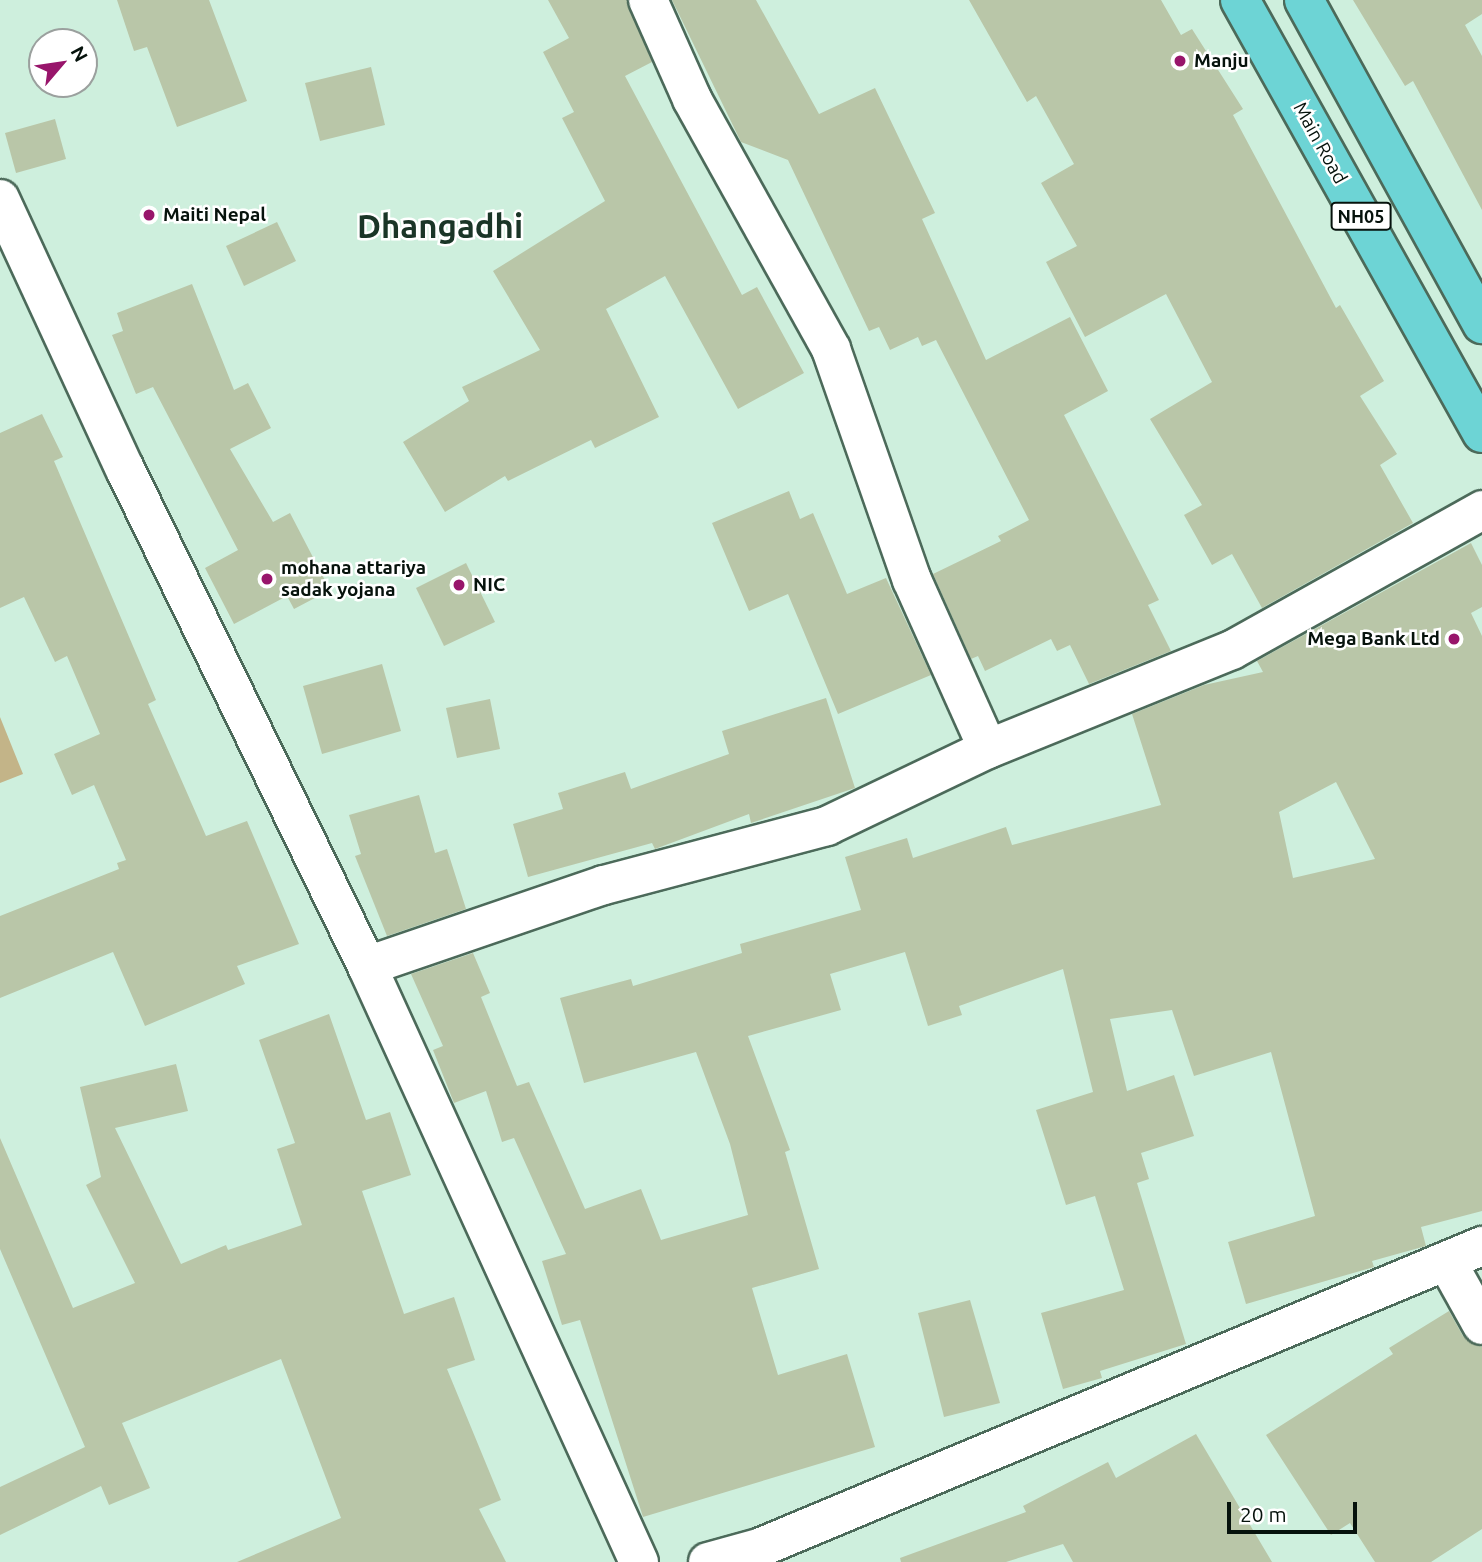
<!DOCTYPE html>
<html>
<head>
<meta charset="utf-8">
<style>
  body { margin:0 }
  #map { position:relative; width:1482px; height:1562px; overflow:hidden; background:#ceefdd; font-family:Ubuntu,sans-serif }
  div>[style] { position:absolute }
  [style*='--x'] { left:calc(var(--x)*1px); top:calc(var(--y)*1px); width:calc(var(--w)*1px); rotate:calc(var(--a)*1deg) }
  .green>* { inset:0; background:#c3b488 }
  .building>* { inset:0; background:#b9c6a8 }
  .roads { filter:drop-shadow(2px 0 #4c6a5a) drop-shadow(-2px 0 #4c6a5a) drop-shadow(0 2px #4c6a5a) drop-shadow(0 -2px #4c6a5a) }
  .minor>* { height:38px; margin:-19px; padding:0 19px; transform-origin:19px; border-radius:19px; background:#fff }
  .primary>* { height:38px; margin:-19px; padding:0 19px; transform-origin:19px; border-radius:19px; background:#6dd4d5 }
  .dots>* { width:19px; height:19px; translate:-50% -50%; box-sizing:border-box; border:4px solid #fff; border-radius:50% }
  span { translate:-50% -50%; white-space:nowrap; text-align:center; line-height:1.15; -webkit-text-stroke:5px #fff; paint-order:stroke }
  .shield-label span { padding:2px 5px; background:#fff; border:2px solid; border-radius:5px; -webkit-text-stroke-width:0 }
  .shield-label { font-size:18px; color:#06120c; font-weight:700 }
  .poi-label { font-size:19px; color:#06120c; font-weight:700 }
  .left { translate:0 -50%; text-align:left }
  .right { translate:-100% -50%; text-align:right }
  .street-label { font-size:19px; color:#06120c }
  .town-label { font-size:33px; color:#1a3527; font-weight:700 }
  .north { position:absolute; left:28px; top:28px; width:70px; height:70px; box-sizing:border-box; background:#fff; border:2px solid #9ba09e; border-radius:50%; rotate:61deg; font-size:19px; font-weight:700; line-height:28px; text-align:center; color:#06120c }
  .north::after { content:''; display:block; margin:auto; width:24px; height:32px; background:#98156b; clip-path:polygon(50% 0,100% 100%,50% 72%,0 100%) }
  .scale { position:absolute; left:1227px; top:1502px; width:130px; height:32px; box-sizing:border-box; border:4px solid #06120c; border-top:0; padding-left:9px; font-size:21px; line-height:24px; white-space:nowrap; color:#06120c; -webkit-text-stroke:5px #fff; paint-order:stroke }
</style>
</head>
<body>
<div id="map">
  <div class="green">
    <div style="clip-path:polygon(0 717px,23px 774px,0 783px)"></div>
  </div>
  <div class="building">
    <div style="clip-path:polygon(117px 0,209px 0,247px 101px,177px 127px,147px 47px,134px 51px)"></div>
    <div style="clip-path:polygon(548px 0,627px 0,652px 62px,625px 76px,742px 295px,757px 287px,804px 373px,738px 409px,665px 276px,606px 309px,659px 417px,595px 448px,591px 440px,508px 481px,505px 476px,445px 512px,403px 442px,469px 401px,462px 387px,540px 350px,493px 271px,605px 201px,562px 118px,574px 112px,543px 52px,569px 38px)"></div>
    <div style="clip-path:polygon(672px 0,756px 0,819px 114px,875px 88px,935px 213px,922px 219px,986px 360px,1070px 317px,1108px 391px,1064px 415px,1159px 600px,1148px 605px,1171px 651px,1089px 684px,1070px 645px,1057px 651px,1051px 639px,985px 671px,978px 656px,971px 659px,933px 574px,1001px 541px,998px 536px,1029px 520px,936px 340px,922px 346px,918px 337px,890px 350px,879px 327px,869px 331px,788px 160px,741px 142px)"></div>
    <div style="clip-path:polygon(969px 0,1161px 0,1181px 35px,1192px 29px,1243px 109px,1233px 115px,1336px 308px,1340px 305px,1384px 381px,1360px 396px,1397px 454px,1380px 465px,1413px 523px,1262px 608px,1232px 554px,1212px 565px,1184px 515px,1202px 505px,1150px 419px,1212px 382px,1166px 294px,1085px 337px,1046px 262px,1077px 246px,1041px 183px,1074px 164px,1036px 96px,1027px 102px)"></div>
    <div style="clip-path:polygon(1353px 0,1482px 0,1482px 14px,1465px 25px,1482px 56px,1482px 210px,1413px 81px,1405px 86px)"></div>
    <div style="clip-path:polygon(371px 67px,385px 125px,320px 141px,305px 83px)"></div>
    <div style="clip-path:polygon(55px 119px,66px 159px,16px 173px,5px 133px)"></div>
    <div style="clip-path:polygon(277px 222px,296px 261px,244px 286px,226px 246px)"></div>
    <div style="clip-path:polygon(192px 284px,234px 390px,248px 383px,271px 428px,230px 449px,273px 522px,290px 513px,330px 590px,294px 609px,287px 596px,234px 624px,205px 568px,238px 550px,153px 387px,136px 394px,112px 335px,123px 331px,117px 313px)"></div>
    <div style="clip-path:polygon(42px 414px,63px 457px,54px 461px,156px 700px,148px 704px,206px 836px,247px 821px,299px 944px,237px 966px,245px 984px,145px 1026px,113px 952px,0 998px,0 916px,119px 869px,117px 863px,126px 860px,94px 785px,72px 795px,54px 754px,100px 734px,67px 656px,55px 662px,24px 597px,0 608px,0 433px)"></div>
    <div style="clip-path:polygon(789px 491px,800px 519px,813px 513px,847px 594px,886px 578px,931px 675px,838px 714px,788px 594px,749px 611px,712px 523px)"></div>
    <div style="clip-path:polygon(evenodd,1471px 543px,1482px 565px,1482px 607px,1471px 613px,1482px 636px,1482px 1211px,1421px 1227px,1426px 1246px,1372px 1261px,1374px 1267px,1246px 1304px,1228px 1242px,1315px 1216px,1271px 1052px,1194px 1076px,1172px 1010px,1110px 1019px,1127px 1091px,1174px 1075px,1194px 1136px,1141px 1153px,1149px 1179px,1137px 1183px,1186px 1344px,1100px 1371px,1102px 1378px,1063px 1389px,1041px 1313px,1124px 1290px,1095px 1196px,1066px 1205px,1036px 1110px,1093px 1092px,1063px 969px,959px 1006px,962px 1015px,928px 1026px,905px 952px,830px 974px,841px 1010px,748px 1036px,790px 1150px,785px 1152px,819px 1269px,752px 1288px,778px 1375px,847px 1354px,875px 1447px,643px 1517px,580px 1320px,562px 1325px,542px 1261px,566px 1254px,514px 1138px,502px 1142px,486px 1091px,454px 1103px,433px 1050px,443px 1046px,411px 974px,473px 953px,490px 993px,481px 997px,517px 1086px,529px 1082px,585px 1209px,641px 1189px,661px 1240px,748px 1215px,730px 1144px,696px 1052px,584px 1083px,560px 998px,631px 979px,633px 986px,742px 953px,740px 944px,861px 910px,845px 857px,907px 838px,913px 858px,1006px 827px,1012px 845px,1161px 805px,1132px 714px,1204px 685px,1263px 672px,1257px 661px,1471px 543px,1336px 782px,1375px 859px,1293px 878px,1279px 812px,1336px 782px)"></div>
    <div style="clip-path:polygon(466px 563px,495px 622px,444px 646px,416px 588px)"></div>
    <div style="clip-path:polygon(382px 664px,401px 731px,322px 754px,303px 686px)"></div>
    <div style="clip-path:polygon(826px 698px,855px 788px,751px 823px,749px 814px,655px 849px,652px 843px,528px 877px,513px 824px,563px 809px,558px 793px,625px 772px,631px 789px,729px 754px,722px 731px)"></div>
    <div style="clip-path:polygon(490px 699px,500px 749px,457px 758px,446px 708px)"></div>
    <div style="clip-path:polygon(419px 795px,435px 853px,447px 849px,466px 909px,387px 936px,355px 856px,361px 854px,349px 815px)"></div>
    <div style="clip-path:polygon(329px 1014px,366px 1120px,390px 1112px,411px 1175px,362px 1191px,404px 1314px,454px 1297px,475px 1360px,447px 1369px,501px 1500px,479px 1509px,506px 1562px,237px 1562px,341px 1518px,281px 1359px,122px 1423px,150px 1488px,109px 1505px,101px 1486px,0 1535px,0 1487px,85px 1447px,0 1249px,0 1138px,73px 1308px,135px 1283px,86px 1185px,101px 1177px,80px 1087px,176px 1064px,188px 1111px,115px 1128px,181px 1264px,226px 1245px,228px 1250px,302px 1225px,277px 1149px,295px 1143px,259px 1040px)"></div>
    <div style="clip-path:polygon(970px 1300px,1000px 1403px,944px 1417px,918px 1313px)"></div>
    <div style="clip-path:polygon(1449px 1311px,1463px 1336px,1482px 1347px,1482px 1529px,1431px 1562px,1375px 1562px,1350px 1523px,1331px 1535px,1266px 1435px,1393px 1354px,1389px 1348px)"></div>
    <div style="clip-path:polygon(1196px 1434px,1272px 1562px,1073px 1562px,1063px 1544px,1006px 1562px,901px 1562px,900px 1558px,1026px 1512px,1023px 1506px,1108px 1462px,1116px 1478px)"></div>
  </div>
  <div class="roads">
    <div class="minor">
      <div style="--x:648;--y:0;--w:108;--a:66"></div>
      <div style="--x:692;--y:99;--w:286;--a:60.9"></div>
      <div style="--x:831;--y:349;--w:245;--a:70.7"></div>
      <div style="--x:912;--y:580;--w:185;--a:65.8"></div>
      <div style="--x:0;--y:199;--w:298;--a:65.2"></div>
      <div style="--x:125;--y:469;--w:553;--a:64.04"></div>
      <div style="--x:367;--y:966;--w:655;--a:65.47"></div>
      <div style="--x:367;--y:966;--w:250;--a:-18.9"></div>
      <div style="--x:604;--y:885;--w:231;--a:-14.8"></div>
      <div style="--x:827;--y:826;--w:178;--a:-25.6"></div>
      <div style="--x:988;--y:749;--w:263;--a:-22.1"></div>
      <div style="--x:1232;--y:650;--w:287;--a:-29.2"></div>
      <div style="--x:1447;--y:1262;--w:72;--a:60.9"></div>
      <div style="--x:708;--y:1562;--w:53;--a:-15.4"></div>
      <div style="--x:759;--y:1548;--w:784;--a:-22.67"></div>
    </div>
    <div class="primary">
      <div style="--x:1240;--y:0;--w:496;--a:60.8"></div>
      <div style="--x:1304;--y:0;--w:370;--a:61.2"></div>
    </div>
  </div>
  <div class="dots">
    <div style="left:1180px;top:61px;background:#98156b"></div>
    <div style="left:149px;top:215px;background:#98156b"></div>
    <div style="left:267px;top:579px;background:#98156b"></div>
    <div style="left:459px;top:585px;background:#98156b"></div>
    <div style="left:1454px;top:639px;background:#98156b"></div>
  </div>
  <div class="shield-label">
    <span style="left:1361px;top:216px">NH05</span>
  </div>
  <div class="poi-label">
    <span class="left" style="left:1194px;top:61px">Manju</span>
    <span class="left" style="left:163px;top:215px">Maiti Nepal</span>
    <span class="left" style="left:281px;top:579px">mohana attariya<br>sadak yojana</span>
    <span class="left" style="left:473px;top:585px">NIC</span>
    <span class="right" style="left:1440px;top:639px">Mega Bank Ltd</span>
  </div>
  <div class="street-label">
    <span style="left:1320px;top:143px;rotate:61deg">Main Road</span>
  </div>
  <div class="town-label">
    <span style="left:440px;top:226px">Dhangadhi</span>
  </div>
  <div class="north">N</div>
  <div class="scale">20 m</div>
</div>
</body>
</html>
